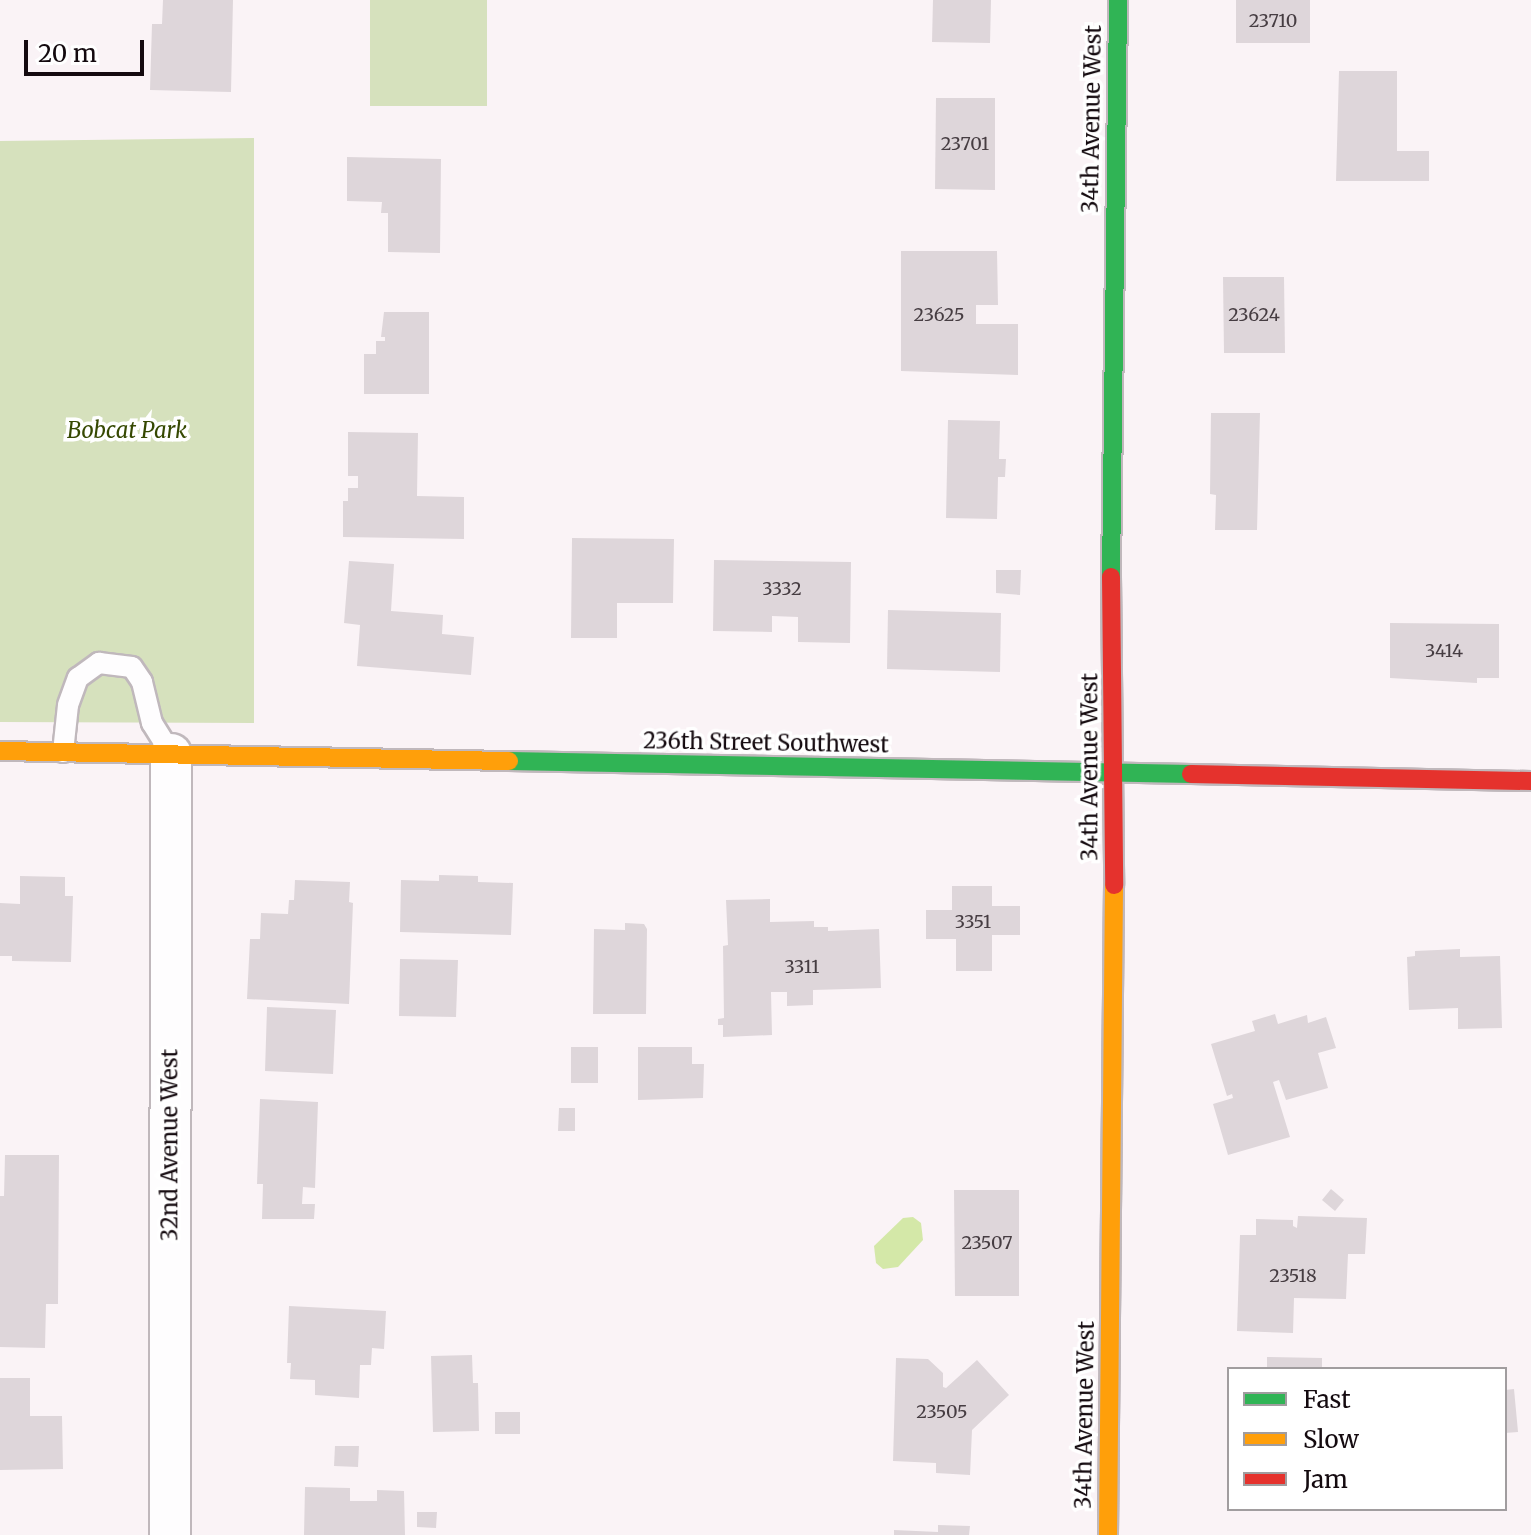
<!DOCTYPE html>
<html>
<head>
<meta charset="utf-8">
<style>
  body { margin:0 }
  #map { position:relative; width:1531px; height:1535px; overflow:hidden; background:#faf3f6; font-family:Merriweather,serif }
  div>[style] { position:absolute }
  [style*='--x'] { left:calc(var(--x)*1px); top:calc(var(--y)*1px); width:calc(var(--w)*1px); rotate:calc(var(--a)*1deg) }
  .green>* { inset:0; background:#d6e1bd }
  .water>* { inset:0; background:#d4e8a8 }
  .building>* { inset:0; background:#ded6da }
  .roads { filter:drop-shadow(2px 0 #c0b8bc) drop-shadow(-2px 0 #c0b8bc) drop-shadow(0 2px #c0b8bc) drop-shadow(0 -2px #c0b8bc) }
  .lane>* { height:20px; margin:-10px; padding:0 10px; transform-origin:10px; border-radius:10px; background:#fefdfe }
  .street>* { height:40px; margin:-20px; padding:0 20px; transform-origin:20px; border-radius:20px; background:#fefdfe }
  .fast>* { height:18px; margin:-9px; padding:0 9px; transform-origin:9px; border-radius:9px; background:#30b455 }
  .slow>* { height:18px; margin:-9px; padding:0 9px; transform-origin:9px; border-radius:9px; background:#ff9f0a }
  .jam>* { height:18px; margin:-9px; padding:0 9px; transform-origin:9px; border-radius:9px; background:#e5322d }
  span { translate:-50% -50%; white-space:nowrap; text-align:center; line-height:1.15; -webkit-text-stroke:7px #fff; paint-order:stroke }
  .number-label { font-size:18px; color:#463d42 }
  .number-label span { -webkit-text-stroke-width:0 }
  .street-label { font-size:22px; color:#140a0f }
  .park-label { font-size:22px; color:#364902; font-style:italic }
  .legend { position:absolute; left:1227px; top:1367px; width:280px; height:144px; box-sizing:border-box; background:#fff; border:2px solid #a19d9f; margin:0; padding:10px 14px; list-style:none; font-size:24px; color:#140a0f }
  .legend li { display:flex; align-items:center; gap:16px; height:40px }
  .legend b { width:40px; border:2px solid #a19d9f }
  .scale { position:absolute; left:24px; top:40px; width:120px; height:36px; box-sizing:border-box; border:4px solid #140a0f; border-top:0; padding-left:10px; font-size:24px; line-height:28px; white-space:nowrap; color:#140a0f; -webkit-text-stroke:6px #fff; paint-order:stroke }
</style>
</head>
<body>
<div id="map">
  <div class="green">
    <div style="clip-path:polygon(370px 0,487px 0,487px 106px,370px 106px)"></div>
    <div style="clip-path:polygon(254px 138px,254px 723px,0 722px,0 141px)"></div>
  </div>
  <div class="water">
    <div style="clip-path:polygon(913px 1217px,921px 1223px,923px 1240px,898px 1267px,883px 1269px,876px 1263px,874px 1246px,903px 1218px)"></div>
  </div>
  <div class="building">
    <div style="clip-path:polygon(163px 0,233px 0,231px 92px,150px 90px,152px 24px,162px 24px)"></div>
    <div style="clip-path:polygon(933px 0,991px 0,990px 43px,932px 42px)"></div>
    <div style="clip-path:polygon(1236px 0,1310px 0,1310px 43px,1236px 43px)"></div>
    <div style="clip-path:polygon(1339px 71px,1397px 71px,1397px 151px,1429px 151px,1429px 181px,1336px 181px)"></div>
    <div style="clip-path:polygon(936px 98px,995px 98px,995px 190px,935px 189px)"></div>
    <div style="clip-path:polygon(347px 157px,441px 159px,440px 253px,388px 252px,388px 213px,381px 213px,382px 202px,347px 201px)"></div>
    <div style="clip-path:polygon(901px 251px,997px 251px,998px 305px,976px 305px,976px 324px,1018px 324px,1018px 375px,901px 371px)"></div>
    <div style="clip-path:polygon(1223px 277px,1284px 277px,1285px 353px,1224px 353px)"></div>
    <div style="clip-path:polygon(384px 312px,429px 312px,429px 394px,364px 394px,364px 354px,376px 354px,376px 341px,385px 341px,385px 337px,381px 337px)"></div>
    <div style="clip-path:polygon(1211px 413px,1260px 413px,1257px 530px,1215px 530px,1216px 495px,1210px 494px)"></div>
    <div style="clip-path:polygon(948px 420px,1000px 421px,999px 459px,1006px 459px,1005px 477px,998px 477px,997px 519px,946px 518px)"></div>
    <div style="clip-path:polygon(348px 432px,418px 433px,417px 496px,464px 497px,464px 539px,343px 537px,343px 501px,348px 501px,348px 488px,358px 488px,358px 476px,348px 476px)"></div>
    <div style="clip-path:polygon(572px 538px,674px 539px,673px 603px,617px 603px,617px 638px,571px 638px)"></div>
    <div style="clip-path:polygon(714px 560px,851px 562px,850px 643px,798px 642px,798px 617px,772px 616px,772px 632px,713px 631px)"></div>
    <div style="clip-path:polygon(349px 561px,394px 564px,391px 611px,443px 615px,442px 634px,474px 637px,471px 675px,357px 666px,360px 625px,344px 623px)"></div>
    <div style="clip-path:polygon(996px 570px,1021px 570px,1020px 595px,996px 593px)"></div>
    <div style="clip-path:polygon(888px 610px,1001px 613px,1000px 672px,887px 669px)"></div>
    <div style="clip-path:polygon(1390px 623px,1499px 624px,1499px 678px,1477px 678px,1477px 683px,1390px 678px)"></div>
    <div style="clip-path:polygon(439px 875px,478px 876px,478px 882px,513px 883px,511px 935px,400px 932px,401px 880px,439px 881px)"></div>
    <div style="clip-path:polygon(20px 876px,65px 877px,65px 896px,73px 896px,71px 962px,12px 961px,12px 956px,0 956px,0 903px,20px 904px)"></div>
    <div style="clip-path:polygon(295px 880px,350px 882px,349px 902px,353px 903px,349px 1004px,247px 999px,250px 939px,260px 939px,261px 913px,288px 914px,289px 900px,294px 900px)"></div>
    <div style="clip-path:polygon(952px 886px,992px 886px,992px 906px,1020px 906px,1020px 935px,992px 935px,992px 971px,956px 971px,956px 939px,926px 939px,926px 910px,952px 910px)"></div>
    <div style="clip-path:polygon(770px 899px,770px 922px,814px 921px,814px 927px,828px 927px,828px 931px,879px 929px,881px 988px,813px 990px,813px 1005px,787px 1006px,787px 992px,771px 992px,772px 1035px,723px 1037px,723px 1025px,718px 1025px,718px 1019px,724px 1018px,723px 946px,728px 945px,726px 900px)"></div>
    <div style="clip-path:polygon(625px 923px,644px 924px,647px 929px,646px 1014px,593px 1014px,594px 929px,625px 930px)"></div>
    <div style="clip-path:polygon(1460px 949px,1460px 957px,1500px 956px,1502px 1028px,1458px 1029px,1458px 1008px,1409px 1010px,1407px 957px,1415px 956px,1415px 951px)"></div>
    <div style="clip-path:polygon(400px 959px,458px 960px,456px 1017px,399px 1016px)"></div>
    <div style="clip-path:polygon(267px 1007px,336px 1010px,333px 1074px,265px 1071px)"></div>
    <div style="clip-path:polygon(1275px 1014px,1278px 1024px,1307px 1015px,1308px 1023px,1326px 1017px,1336px 1048px,1318px 1053px,1328px 1088px,1286px 1100px,1279px 1080px,1273px 1082px,1290px 1137px,1228px 1155px,1213px 1104px,1233px 1098px,1232px 1094px,1227px 1096px,1211px 1044px,1255px 1031px,1252px 1021px)"></div>
    <div style="clip-path:polygon(571px 1047px,598px 1047px,598px 1083px,571px 1083px)"></div>
    <div style="clip-path:polygon(638px 1047px,692px 1047px,692px 1064px,704px 1064px,703px 1098px,638px 1100px)"></div>
    <div style="clip-path:polygon(260px 1099px,318px 1102px,315px 1188px,303px 1187px,302px 1204px,315px 1204px,314px 1219px,262px 1219px,263px 1184px,257px 1184px)"></div>
    <div style="clip-path:polygon(559px 1108px,575px 1108px,575px 1131px,558px 1131px)"></div>
    <div style="clip-path:polygon(5px 1155px,59px 1155px,58px 1304px,46px 1304px,45px 1348px,0 1347px,0 1196px,4px 1196px)"></div>
    <div style="clip-path:polygon(1331px 1189px,1344px 1200px,1335px 1211px,1322px 1200px)"></div>
    <div style="clip-path:polygon(954px 1190px,1019px 1190px,1019px 1296px,955px 1296px)"></div>
    <div style="clip-path:polygon(1298px 1216px,1367px 1218px,1365px 1254px,1348px 1254px,1346px 1299px,1294px 1298px,1293px 1333px,1237px 1331px,1240px 1235px,1256px 1235px,1256px 1219px,1293px 1220px,1293px 1226px,1297px 1228px)"></div>
    <div style="clip-path:polygon(289px 1306px,386px 1311px,384px 1349px,372px 1348px,371px 1365px,360px 1365px,359px 1398px,315px 1395px,315px 1380px,290px 1379px,291px 1363px,287px 1363px)"></div>
    <div style="clip-path:polygon(472px 1355px,473px 1383px,478px 1383px,479px 1431px,433px 1432px,431px 1356px)"></div>
    <div style="clip-path:polygon(1267px 1357px,1322px 1358px,1322px 1369px,1267px 1369px)"></div>
    <div style="clip-path:polygon(896px 1358px,928px 1359px,943px 1373px,943px 1387px,946px 1388px,977px 1360px,1009px 1395px,972px 1430px,970px 1475px,936px 1473px,936px 1463px,893px 1461px)"></div>
    <div style="clip-path:polygon(0 1378px,30px 1378px,30px 1416px,62px 1416px,63px 1469px,0 1470px)"></div>
    <div style="clip-path:polygon(1514px 1389px,1518px 1432px,1505px 1433px,1505px 1390px)"></div>
    <div style="clip-path:polygon(495px 1412px,520px 1412px,520px 1434px,495px 1434px)"></div>
    <div style="clip-path:polygon(335px 1446px,359px 1446px,358px 1467px,334px 1466px)"></div>
    <div style="clip-path:polygon(305px 1487px,350px 1488px,350px 1501px,377px 1501px,377px 1490px,404px 1491px,405px 1535px,304px 1535px)"></div>
    <div style="clip-path:polygon(417px 1512px,437px 1512px,436px 1528px,417px 1527px)"></div>
    <div style="clip-path:polygon(938px 1525px,970px 1526px,969px 1535px,894px 1535px,894px 1530px,938px 1532px)"></div>
  </div>
  <div class="roads">
    <div class="lane">
      <div style="--x:63;--y:752;--w:47;--a:-83.9"></div>
      <div style="--x:68;--y:705;--w:29;--a:-70"></div>
      <div style="--x:78;--y:678;--w:26;--a:-36"></div>
      <div style="--x:99;--y:663;--w:33;--a:7"></div>
      <div style="--x:132;--y:667;--w:18;--a:56"></div>
      <div style="--x:142;--y:682;--w:42;--a:76.3"></div>
      <div style="--x:152;--y:723;--w:36;--a:58"></div>
    </div>
    <div class="street">
      <div style="--x:170;--y:1535;--w:781;--a:-89.93"></div>
    </div>
    <div class="fast">
      <div style="--x:1111;--y:577;--w:577;--a:-89.3"></div>
      <div style="--x:509;--y:761;--w:682;--a:1.09"></div>
    </div>
    <div class="slow">
      <div style="--x:0;--y:751;--w:509;--a:1.13"></div>
      <div style="--x:1108;--y:1535;--w:650;--a:-89.47"></div>
    </div>
    <div class="jam">
      <div style="--x:1111;--y:577;--w:308;--a:89.4"></div>
      <div style="--x:1191;--y:774;--w:340;--a:1.2"></div>
    </div>
  </div>
  <div class="number-label">
    <span style="left:1273px;top:21px">23710</span>
    <span style="left:965px;top:144px">23701</span>
    <span style="left:939px;top:315px">23625</span>
    <span style="left:1254px;top:315px">23624</span>
    <span style="left:782px;top:589px">3332</span>
    <span style="left:1444px;top:651px">3414</span>
    <span style="left:973px;top:922px">3351</span>
    <span style="left:802px;top:967px">3311</span>
    <span style="left:987px;top:1243px">23507</span>
    <span style="left:1293px;top:1276px">23518</span>
    <span style="left:942px;top:1412px">23505</span>
  </div>
  <div class="street-label">
    <span style="left:1092px;top:119px;rotate:-89deg">34th Avenue West</span>
    <span style="left:766px;top:743px;rotate:1deg">236th Street Southwest</span>
    <span style="left:1090px;top:767px;rotate:-90deg">34th Avenue West</span>
    <span style="left:170px;top:1145px;rotate:-90deg">32nd Avenue West</span>
    <span style="left:1085px;top:1415px;rotate:-89deg">34th Avenue West</span>
  </div>
  <div class="park-label">
    <span style="left:127px;top:431px">Bobcat Park</span>
  </div>
  <ul class="legend">
  <li><b style="height:10px;background:#30b455"></b>Fast</li>
  <li><b style="height:10px;background:#ff9f0a"></b>Slow</li>
  <li><b style="height:10px;background:#e5322d"></b>Jam</li>
  </ul>
  <div class="scale">20 m</div>
</div>
</body>
</html>
